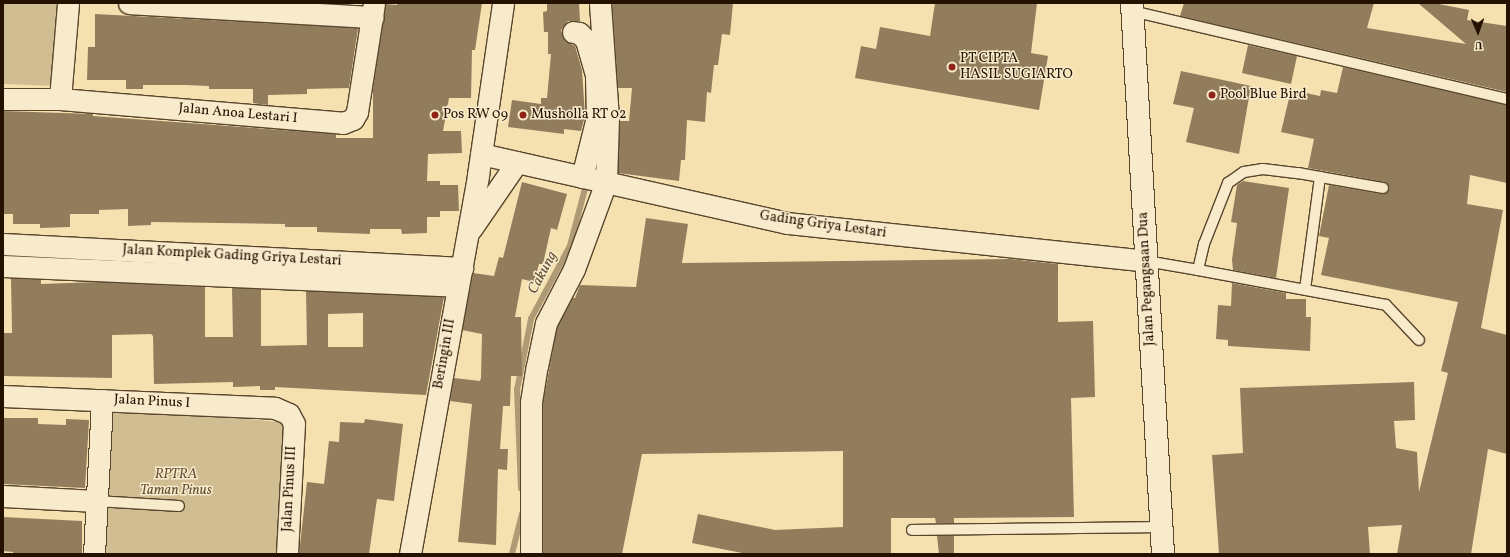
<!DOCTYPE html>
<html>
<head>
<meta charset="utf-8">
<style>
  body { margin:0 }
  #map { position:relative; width:1510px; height:557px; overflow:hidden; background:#f5e0b0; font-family:Vollkorn,serif }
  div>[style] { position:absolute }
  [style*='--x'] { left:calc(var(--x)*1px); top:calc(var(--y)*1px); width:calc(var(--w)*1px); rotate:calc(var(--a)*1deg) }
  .green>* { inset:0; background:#d1bd92 }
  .stream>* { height:5.5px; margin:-2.75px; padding:0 2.75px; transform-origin:2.75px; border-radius:2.75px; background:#ae9a74 }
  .building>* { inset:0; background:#917d5c }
  .roads { filter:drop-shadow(1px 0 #58452c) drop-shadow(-1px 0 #58452c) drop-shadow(0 1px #58452c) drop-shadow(0 -1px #58452c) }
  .service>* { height:10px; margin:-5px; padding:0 5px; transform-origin:5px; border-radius:5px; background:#f8ebcc }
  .minor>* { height:21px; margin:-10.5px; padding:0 10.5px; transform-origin:10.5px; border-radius:10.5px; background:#f8ebcc }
  .secondary>* { height:22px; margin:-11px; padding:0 11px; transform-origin:11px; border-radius:11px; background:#f8ebcc }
  .dots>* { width:11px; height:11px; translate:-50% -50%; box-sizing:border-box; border:2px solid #f8ebcc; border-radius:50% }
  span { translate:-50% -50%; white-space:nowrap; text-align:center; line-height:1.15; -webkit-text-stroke:3px #f8ebcc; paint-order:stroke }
  .poi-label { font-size:14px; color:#241100 }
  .left { translate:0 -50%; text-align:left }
  .street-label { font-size:14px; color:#241100 }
  .park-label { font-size:14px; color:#614d33; font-style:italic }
  .water-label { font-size:15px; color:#624f34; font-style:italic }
  .frame { position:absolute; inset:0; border:4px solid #241100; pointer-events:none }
  .north { position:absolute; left:1458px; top:12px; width:40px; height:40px; -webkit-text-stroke:3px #f8ebcc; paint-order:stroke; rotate:178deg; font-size:11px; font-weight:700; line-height:16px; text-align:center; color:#241100 }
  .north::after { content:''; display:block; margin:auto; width:14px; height:18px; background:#241100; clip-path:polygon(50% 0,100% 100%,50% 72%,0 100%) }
</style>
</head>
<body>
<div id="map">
  <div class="green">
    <div style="clip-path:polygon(3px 3px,64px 3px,56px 86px,3px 84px)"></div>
    <div style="clip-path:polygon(108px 405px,289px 423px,279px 554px,102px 554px)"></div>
  </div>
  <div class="stream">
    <div style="--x:521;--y:489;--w:99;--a:-92.3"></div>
    <div style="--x:517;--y:390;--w:72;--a:-78.8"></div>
    <div style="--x:531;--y:319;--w:83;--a:-61.9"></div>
    <div style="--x:570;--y:246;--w:67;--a:-75.3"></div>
    <div style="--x:512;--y:554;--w:41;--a:-76"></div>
  </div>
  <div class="building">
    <div style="clip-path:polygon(397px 3px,482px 3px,475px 50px,472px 50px,471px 98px,449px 98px,443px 131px,461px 131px,462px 153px,428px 154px,427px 181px,440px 181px,440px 185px,458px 185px,459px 211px,440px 211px,440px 217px,427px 217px,427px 233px,402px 234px,401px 229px,370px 229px,370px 234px,317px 232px,317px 227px,285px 227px,285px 224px,151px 222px,151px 225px,128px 226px,128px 209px,99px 210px,99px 214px,70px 214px,70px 227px,40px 228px,40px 224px,13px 224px,13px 214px,3px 214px,3px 111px,93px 114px,93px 116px,336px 134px,336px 138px,373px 138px,373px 89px,386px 4px,397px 5px)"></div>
    <div style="clip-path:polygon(547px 3px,579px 3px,580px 21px,568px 21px,561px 30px,565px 41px,575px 46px,582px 70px,585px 116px,581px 131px,564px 129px,564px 134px,508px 127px,512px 100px,541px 104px,541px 98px,547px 98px,551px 54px,548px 54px,548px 32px,544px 32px,543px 12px,547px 11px)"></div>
    <div style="clip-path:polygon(612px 3px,733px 3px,730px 35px,722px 34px,718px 65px,714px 65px,711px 93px,707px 92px,705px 122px,687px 120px,685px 160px,681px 160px,679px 181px,618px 173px,620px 121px,629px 121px,632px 88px,618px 88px)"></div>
    <div style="clip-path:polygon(935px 3px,1037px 3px,1031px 53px,1048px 56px,1039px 110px,855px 78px,861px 46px,876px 49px,880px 27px,930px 36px)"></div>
    <div style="clip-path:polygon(1184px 3px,1374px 3px,1367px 28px,1466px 44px,1418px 3px,1434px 3px,1469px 10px,1467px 20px,1507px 26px,1507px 92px,1180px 16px)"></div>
    <div style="clip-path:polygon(95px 14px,358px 28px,349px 88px,307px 89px,307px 94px,268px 95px,268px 105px,253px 103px,253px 89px,209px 89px,209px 86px,186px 85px,143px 85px,143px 89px,126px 89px,126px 80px,87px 80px,88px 47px,95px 47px)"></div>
    <div style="clip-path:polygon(1248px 45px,1297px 56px,1291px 84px,1242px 73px)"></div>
    <div style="clip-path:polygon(1343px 67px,1507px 105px,1507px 183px,1470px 175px,1467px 204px,1503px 210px,1481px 328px,1507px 335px,1507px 454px,1488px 449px,1471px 554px,1397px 554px,1402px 525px,1368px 527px,1370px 554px,1219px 554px,1212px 455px,1243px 453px,1240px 388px,1414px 382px,1415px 420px,1394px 421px,1396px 448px,1417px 452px,1419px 492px,1448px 373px,1441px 371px,1458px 302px,1321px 275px,1329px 238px,1319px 236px,1329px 185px,1382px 194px,1388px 192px,1389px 186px,1384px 182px,1308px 168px,1314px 139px,1281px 132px,1291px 90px,1320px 96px,1321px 90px,1337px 93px)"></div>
    <div style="clip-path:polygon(1181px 71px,1251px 86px,1239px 154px,1186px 142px,1194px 108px,1173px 104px)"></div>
    <div style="clip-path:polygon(1243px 181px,1289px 188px,1276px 278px,1233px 270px,1232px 260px,1237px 223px,1231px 222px,1237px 185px)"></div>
    <div style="clip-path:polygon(522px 182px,567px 194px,557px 230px,551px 228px,543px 264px,539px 264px,534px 282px,522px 279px,515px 317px,521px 317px,522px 376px,511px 376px,510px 406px,503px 406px,500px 449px,508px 449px,507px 470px,498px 469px,496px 545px,458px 542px,472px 404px,450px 401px,454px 378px,480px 381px,481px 378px,482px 334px,462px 330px,473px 273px,494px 276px,499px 257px,503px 258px)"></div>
    <div style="clip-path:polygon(646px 218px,688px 224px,682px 263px,1010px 259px,1058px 264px,1058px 322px,1093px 321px,1095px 397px,1071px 398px,1074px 517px,954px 518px,954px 523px,936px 523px,935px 518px,891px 518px,891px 554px,747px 554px,692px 543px,698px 514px,775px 530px,843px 527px,843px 451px,642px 454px,622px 554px,543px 554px,543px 403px,557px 327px,573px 298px,575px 298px,580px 285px,636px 287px)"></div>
    <div style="clip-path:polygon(evenodd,11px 278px,41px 280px,41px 284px,98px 282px,205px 287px,205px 337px,233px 337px,232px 288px,261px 289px,261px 346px,307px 345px,306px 291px,444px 297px,426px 395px,275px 387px,275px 390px,260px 390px,260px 386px,233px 387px,233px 382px,154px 384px,153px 336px,151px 334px,112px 335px,112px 378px,3px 376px,3px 333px,12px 333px,11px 278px,363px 313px,363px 347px,328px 347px,328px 314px,363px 313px)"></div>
    <div style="clip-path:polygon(1232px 283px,1286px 293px,1286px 299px,1306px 299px,1306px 317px,1311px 317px,1310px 351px,1228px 346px,1228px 340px,1216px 339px,1218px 305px,1231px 306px)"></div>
    <div style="clip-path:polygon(3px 418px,38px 418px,38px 424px,66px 425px,66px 419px,89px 420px,85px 488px,3px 484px)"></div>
    <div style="clip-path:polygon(365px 419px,403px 424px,394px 501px,377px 499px,369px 554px,299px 554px,307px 482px,324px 484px,329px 441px,339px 442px,340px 422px,364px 423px)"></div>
    <div style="clip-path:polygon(3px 517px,82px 521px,82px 554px,13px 554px,13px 552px,3px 551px)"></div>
    <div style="clip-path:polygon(937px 536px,954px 536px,954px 554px,939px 554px)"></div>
  </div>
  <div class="roads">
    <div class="service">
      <div style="--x:1132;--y:11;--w:385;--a:13.2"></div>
      <div style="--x:1320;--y:177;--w:64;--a:9.9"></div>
      <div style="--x:1146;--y:261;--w:53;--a:9.8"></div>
      <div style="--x:1198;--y:270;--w:27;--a:-77"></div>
      <div style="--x:1204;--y:244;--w:66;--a:-68.5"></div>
      <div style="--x:1228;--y:183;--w:19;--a:-35"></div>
      <div style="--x:1244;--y:172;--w:19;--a:-9"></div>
      <div style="--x:1263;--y:169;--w:35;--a:7"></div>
      <div style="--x:1298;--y:173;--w:22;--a:10"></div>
      <div style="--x:1320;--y:177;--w:113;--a:97.6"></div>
      <div style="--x:1198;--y:270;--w:191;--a:10.5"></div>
      <div style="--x:1386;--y:305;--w:48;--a:46.7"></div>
      <div style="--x:96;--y:501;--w:83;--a:3.4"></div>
      <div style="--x:912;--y:530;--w:249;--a:-0.7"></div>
    </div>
    <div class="minor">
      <div style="--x:129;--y:3;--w:244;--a:3.3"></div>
      <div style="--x:573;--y:32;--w:6;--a:9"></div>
      <div style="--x:579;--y:33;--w:10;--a:45"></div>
      <div style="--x:586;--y:40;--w:37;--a:74"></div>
      <div style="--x:596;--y:76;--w:41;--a:88.6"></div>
      <div style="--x:597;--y:117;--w:62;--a:104"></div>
      <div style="--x:3;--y:99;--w:57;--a:0"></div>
      <div style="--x:60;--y:99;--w:284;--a:4.8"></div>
      <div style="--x:343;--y:123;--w:11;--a:-22"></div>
      <div style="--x:353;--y:119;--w:8;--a:-60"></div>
      <div style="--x:357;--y:112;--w:110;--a:-81.1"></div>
      <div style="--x:60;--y:99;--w:96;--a:-85.2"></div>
      <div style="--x:481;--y:154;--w:314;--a:12.7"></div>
      <div style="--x:787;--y:223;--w:361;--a:6"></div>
      <div style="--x:471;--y:229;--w:81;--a:-55.5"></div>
      <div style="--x:3;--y:244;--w:460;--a:3"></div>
      <div style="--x:3;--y:266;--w:454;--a:2.5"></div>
      <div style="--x:3;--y:396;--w:272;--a:2.5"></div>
      <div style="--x:275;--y:408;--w:15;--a:23"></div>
      <div style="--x:289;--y:414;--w:11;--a:63"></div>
      <div style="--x:294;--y:424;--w:130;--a:93.1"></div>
      <div style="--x:3;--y:496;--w:93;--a:3.1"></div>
      <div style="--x:94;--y:554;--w:154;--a:-87"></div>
      <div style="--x:410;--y:554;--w:385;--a:-79.8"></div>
      <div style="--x:478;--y:175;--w:174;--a:-81.7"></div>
      <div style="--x:531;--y:554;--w:152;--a:-90"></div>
      <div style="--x:531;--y:402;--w:36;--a:-81"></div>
      <div style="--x:537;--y:366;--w:44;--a:-78.2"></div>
      <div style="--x:546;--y:323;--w:61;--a:-62.6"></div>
      <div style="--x:574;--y:269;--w:93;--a:-69.8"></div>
      <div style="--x:606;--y:182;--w:64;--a:-88.2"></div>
      <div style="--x:608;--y:118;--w:115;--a:-94"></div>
    </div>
    <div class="secondary">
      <div style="--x:1132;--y:3;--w:552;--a:86.78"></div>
    </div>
  </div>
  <div class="dots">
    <div style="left:952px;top:67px;background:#8f2418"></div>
    <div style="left:1212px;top:95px;background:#8f2418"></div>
    <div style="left:435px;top:115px;background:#8f2418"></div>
    <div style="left:523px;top:115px;background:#8f2418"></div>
  </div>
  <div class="poi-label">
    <span class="left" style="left:960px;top:67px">PT CIPTA<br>HASIL SUGIARTO</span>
    <span class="left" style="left:1220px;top:95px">Pool Blue Bird</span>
    <span class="left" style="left:443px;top:115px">Pos RW 09</span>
    <span class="left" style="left:531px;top:115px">Musholla RT 02</span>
  </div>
  <div class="street-label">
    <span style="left:238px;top:114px;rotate:5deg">Jalan Anoa Lestari I</span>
    <span style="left:823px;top:225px;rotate:8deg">Gading Griya Lestari</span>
    <span style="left:232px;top:256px;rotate:3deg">Jalan Komplek Gading Griya Lestari</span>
    <span style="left:1147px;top:279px;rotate:-93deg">Jalan Pegangsaan Dua</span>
    <span style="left:445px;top:354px;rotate:-80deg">Beringin III</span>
    <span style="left:152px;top:402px;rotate:3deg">Jalan Pinus I</span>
    <span style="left:290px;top:489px;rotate:-87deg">Jalan Pinus III</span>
  </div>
  <div class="park-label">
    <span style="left:176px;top:483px">RPTRA<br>Taman Pinus</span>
  </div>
  <div class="water-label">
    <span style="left:543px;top:273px;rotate:-62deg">Cakung</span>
  </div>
  <div class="frame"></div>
  <div class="north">U</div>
</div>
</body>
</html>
